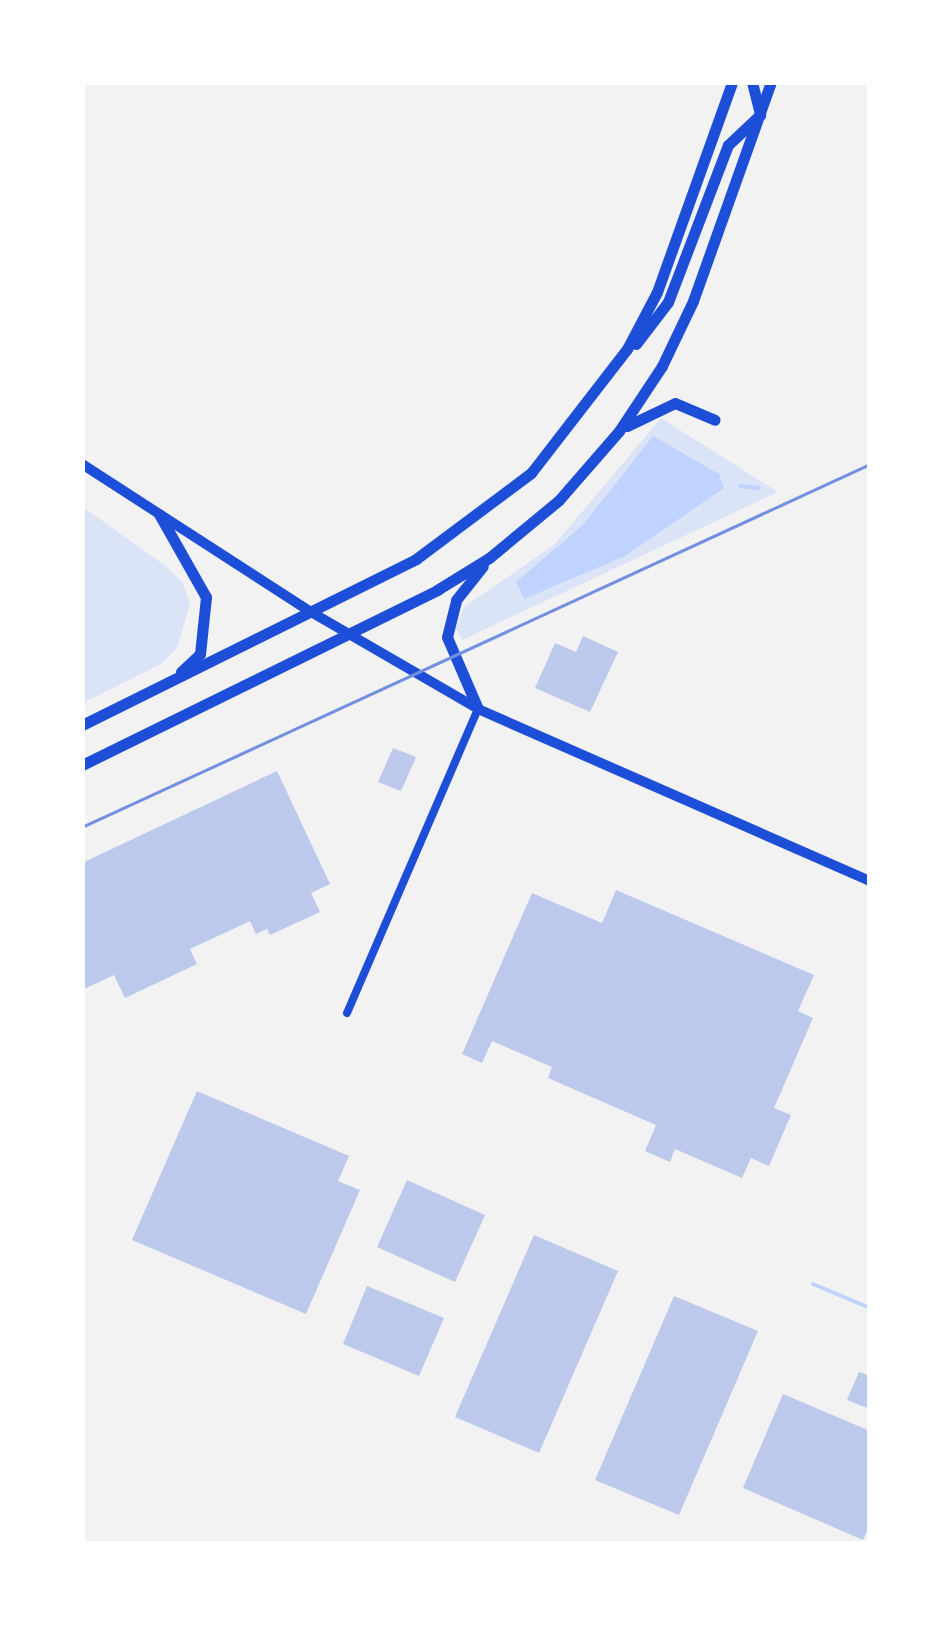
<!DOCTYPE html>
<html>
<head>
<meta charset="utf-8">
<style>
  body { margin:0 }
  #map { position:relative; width:952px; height:1626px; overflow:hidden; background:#f2f2f2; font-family:"Public Sans",sans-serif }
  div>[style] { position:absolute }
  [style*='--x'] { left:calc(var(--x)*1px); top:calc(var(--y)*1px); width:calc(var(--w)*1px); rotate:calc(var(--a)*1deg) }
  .green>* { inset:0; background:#dbe4f7 }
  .water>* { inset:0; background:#bfd3fe }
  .stream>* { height:4px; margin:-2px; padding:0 2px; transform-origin:2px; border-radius:2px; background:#bfd3fe }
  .building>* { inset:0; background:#bdc9ec }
  .minor>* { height:8px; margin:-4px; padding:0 4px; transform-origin:4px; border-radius:4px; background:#1d4ed8 }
  .secondary>* { height:10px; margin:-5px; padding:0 5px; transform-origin:5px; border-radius:5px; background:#1d4ed8 }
  .primary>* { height:11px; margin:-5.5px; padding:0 5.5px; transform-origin:5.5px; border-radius:5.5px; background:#1d4ed8 }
  .tram>* { height:2.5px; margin:-1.25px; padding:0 1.25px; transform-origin:1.25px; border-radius:1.25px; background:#7290e2 }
  span { translate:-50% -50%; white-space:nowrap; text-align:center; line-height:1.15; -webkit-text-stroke:9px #fff; paint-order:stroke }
  .frame { position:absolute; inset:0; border:85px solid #fff; pointer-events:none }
</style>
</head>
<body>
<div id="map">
  <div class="green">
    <div style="clip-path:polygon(661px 418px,778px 492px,462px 640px,456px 628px,464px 607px,554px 545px)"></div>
    <div style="clip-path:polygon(83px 507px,167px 567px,183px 583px,190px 604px,177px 648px,161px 664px,83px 703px)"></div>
  </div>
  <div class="water">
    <div style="clip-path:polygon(653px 436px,719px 474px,724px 488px,625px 556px,524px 599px,516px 582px,583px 525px)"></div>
  </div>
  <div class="stream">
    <div style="--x:740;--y:486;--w:19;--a:6"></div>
    <div style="--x:813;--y:1284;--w:62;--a:22.8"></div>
  </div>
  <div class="building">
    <div style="clip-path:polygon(583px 636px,618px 652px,590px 712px,535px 688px,555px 643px,576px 652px)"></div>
    <div style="clip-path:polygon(393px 748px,416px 757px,401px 791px,378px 782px)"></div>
    <div style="clip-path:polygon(277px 771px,330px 884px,311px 893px,320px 912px,270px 935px,267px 929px,256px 934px,250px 921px,190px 949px,197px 964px,125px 998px,114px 975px,82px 990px,82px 863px)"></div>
    <div style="clip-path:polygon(616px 890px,814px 975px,798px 1011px,813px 1018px,774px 1108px,791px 1115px,769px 1166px,751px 1158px,742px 1178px,675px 1149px,670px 1162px,645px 1151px,656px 1125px,548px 1078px,552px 1067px,492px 1041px,482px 1063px,462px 1054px,532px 893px,602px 923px)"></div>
    <div style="clip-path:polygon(197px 1091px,349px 1156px,338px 1181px,360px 1190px,306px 1314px,132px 1240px)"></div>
    <div style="clip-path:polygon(407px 1180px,485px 1215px,455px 1282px,377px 1247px)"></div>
    <div style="clip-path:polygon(534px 1235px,618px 1271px,539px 1453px,455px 1417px)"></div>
    <div style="clip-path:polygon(367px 1286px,444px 1318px,419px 1376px,343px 1344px)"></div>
    <div style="clip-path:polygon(674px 1296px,758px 1331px,679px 1515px,595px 1480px)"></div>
    <div style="clip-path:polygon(859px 1372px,870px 1376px,870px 1409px,847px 1400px)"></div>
    <div style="clip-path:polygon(783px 1394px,870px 1431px,870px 1525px,863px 1540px,743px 1488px)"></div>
  </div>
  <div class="minor">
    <div style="--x:347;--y:1013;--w:331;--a:-66.7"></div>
  </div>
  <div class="secondary">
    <div style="--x:82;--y:464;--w:273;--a:32.9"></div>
    <div style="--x:311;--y:612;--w:193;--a:30.1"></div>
    <div style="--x:478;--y:709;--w:428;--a:23.7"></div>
  </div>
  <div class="primary">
    <div style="--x:752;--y:82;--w:34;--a:76"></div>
    <div style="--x:636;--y:344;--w:53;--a:-52.7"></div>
    <div style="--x:668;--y:302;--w:168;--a:-69.1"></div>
    <div style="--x:728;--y:145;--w:44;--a:-43.2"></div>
    <div style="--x:627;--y:426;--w:53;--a:-25.6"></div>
    <div style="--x:675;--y:403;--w:43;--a:23"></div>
    <div style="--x:159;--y:514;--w:95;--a:60.5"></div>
    <div style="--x:206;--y:597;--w:57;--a:96"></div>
    <div style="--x:200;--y:654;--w:26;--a:137"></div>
    <div style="--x:478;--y:709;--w:78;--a:-113.3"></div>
    <div style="--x:447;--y:637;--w:38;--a:-76"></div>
    <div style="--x:456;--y:600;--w:43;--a:-51.5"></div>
    <div style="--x:82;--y:725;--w:373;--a:-26.4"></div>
    <div style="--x:416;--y:559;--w:144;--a:-36.8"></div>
    <div style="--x:531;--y:473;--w:157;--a:-52.3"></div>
    <div style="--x:627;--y:349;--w:64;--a:-62.2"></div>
    <div style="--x:657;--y:292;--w:223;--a:-70.3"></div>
    <div style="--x:82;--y:765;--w:396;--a:-26.2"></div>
    <div style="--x:437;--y:590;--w:61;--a:-31.6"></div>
    <div style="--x:489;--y:558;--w:91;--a:-39.6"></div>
    <div style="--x:559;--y:500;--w:91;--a:-49"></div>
    <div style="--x:619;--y:431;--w:78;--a:-56.5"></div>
    <div style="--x:662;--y:366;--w:72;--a:-64.5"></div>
    <div style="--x:693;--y:301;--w:232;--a:-70.4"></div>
  </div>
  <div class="tram">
    <div style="--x:82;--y:827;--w:868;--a:-24.73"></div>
  </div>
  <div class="frame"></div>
</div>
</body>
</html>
